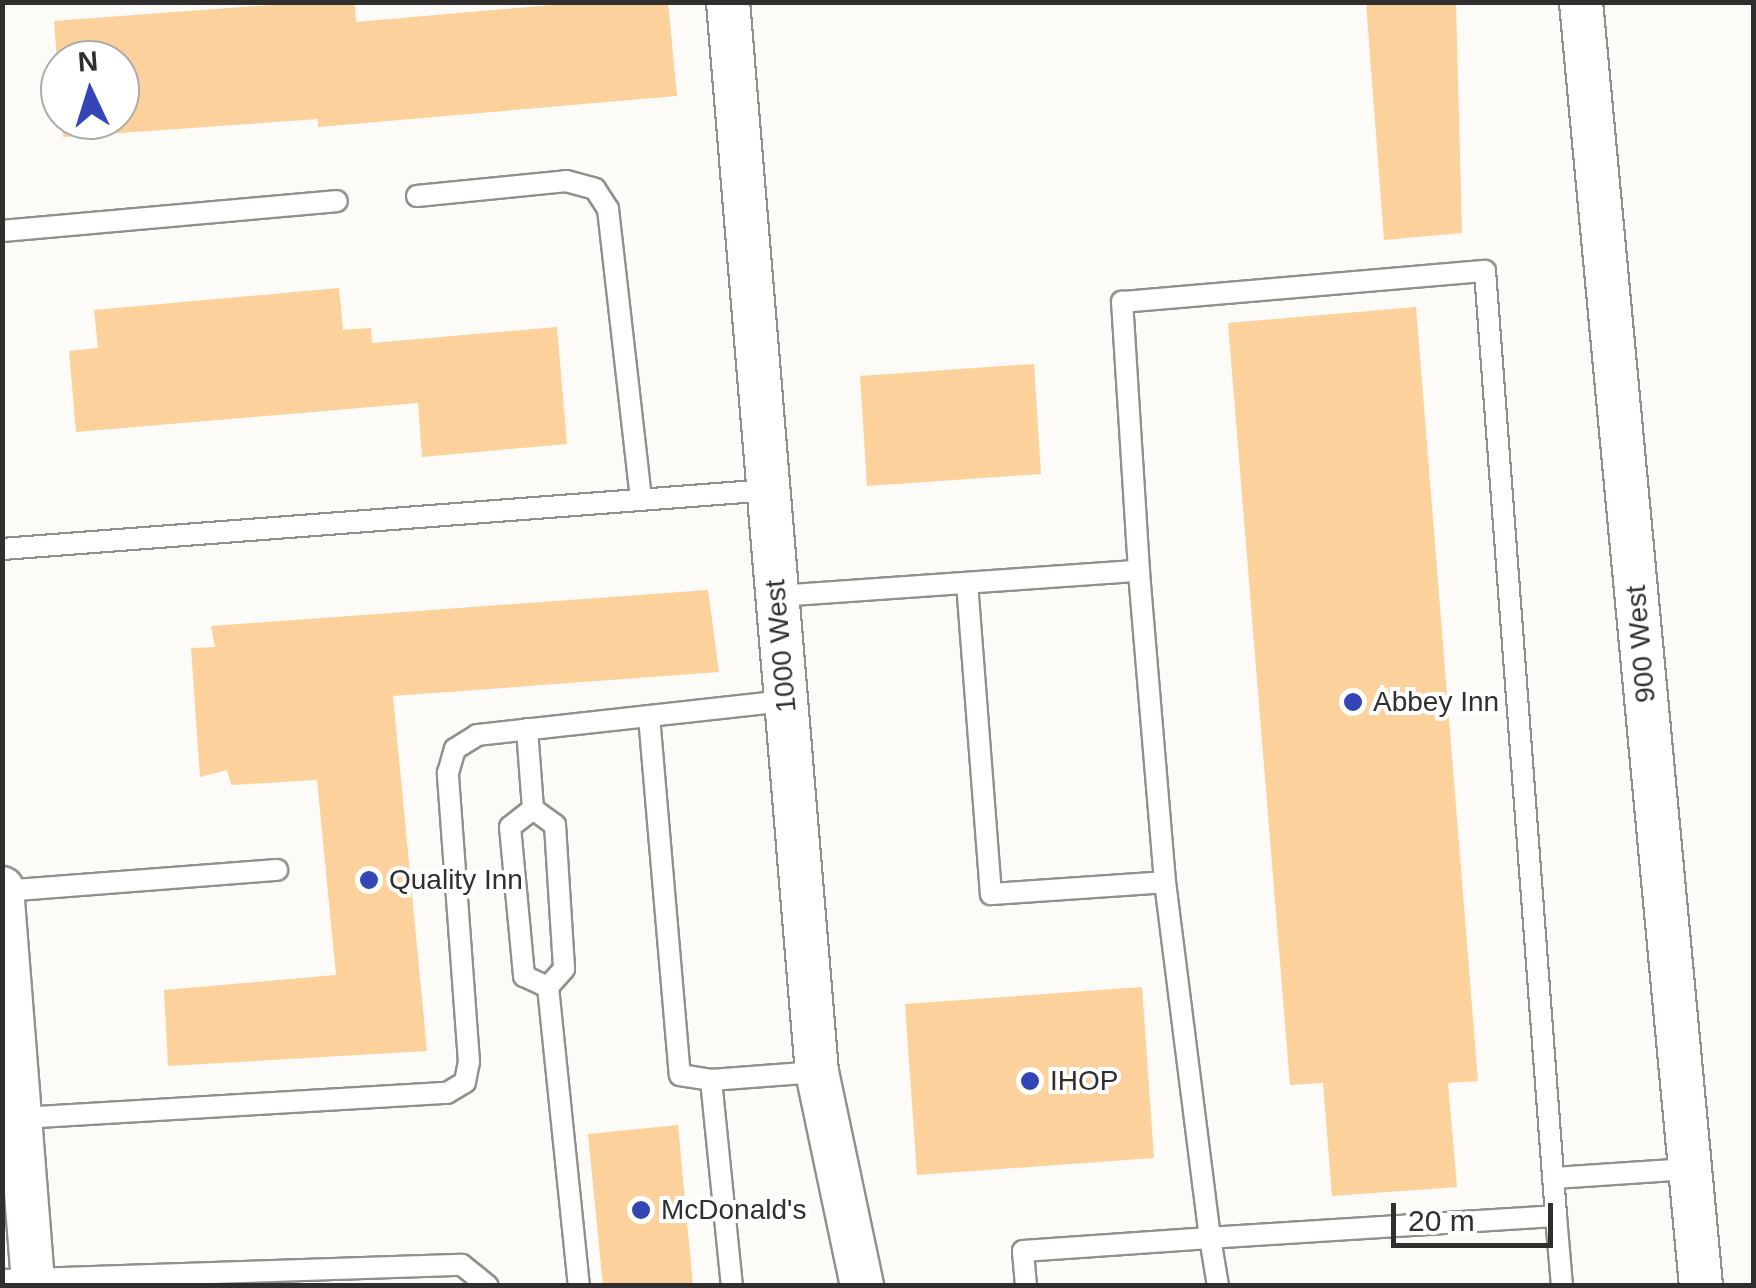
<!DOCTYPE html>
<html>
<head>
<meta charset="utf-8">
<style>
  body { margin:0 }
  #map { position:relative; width:1756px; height:1288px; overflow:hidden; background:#fdfbf8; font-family:Arial,sans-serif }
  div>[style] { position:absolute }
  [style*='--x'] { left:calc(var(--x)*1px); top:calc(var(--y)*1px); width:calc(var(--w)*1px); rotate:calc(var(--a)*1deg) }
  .building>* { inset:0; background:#fcd19b }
  .roads { filter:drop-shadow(2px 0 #92908d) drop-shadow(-2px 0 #92908d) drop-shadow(0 2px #92908d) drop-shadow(0 -2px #92908d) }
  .service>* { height:20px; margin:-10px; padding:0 10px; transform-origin:10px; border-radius:10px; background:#fff }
  .minor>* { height:42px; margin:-21px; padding:0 21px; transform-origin:21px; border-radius:21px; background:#fff }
  .dots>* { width:28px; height:28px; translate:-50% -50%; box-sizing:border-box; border:5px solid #fff; border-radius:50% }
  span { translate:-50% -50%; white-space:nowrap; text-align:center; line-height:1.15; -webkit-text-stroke:8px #fff; paint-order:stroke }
  .street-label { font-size:28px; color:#302f2e }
  .poi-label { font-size:28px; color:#302f2e }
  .left { translate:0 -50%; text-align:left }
  .frame { position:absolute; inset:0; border:5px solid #302f2e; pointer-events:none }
  .north { position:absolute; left:40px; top:40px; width:100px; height:100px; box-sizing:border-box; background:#fff; border:2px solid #acacab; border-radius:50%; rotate:356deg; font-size:28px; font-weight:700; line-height:40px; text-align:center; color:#302f2e }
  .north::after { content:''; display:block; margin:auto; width:35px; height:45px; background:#3345b7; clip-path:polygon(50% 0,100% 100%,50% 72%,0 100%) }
  .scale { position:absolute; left:1391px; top:1203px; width:162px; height:45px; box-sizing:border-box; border:5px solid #302f2e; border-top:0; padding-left:12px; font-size:30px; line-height:35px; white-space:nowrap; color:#302f2e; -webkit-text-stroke:8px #fff; paint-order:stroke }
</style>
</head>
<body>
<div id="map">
  <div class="building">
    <div style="clip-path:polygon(310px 2px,355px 2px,356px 22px,586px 2px,668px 2px,677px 96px,318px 127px,318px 119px,63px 137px,62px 120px,120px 120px,120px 60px,60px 60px,60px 100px,54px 21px)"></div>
    <div style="clip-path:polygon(1366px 2px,1456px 2px,1462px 233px,1384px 240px)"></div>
    <div style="clip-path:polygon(339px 288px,343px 330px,371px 328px,372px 343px,557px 327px,567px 444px,422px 457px,418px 403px,76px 432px,69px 351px,98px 348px,94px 310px)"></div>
    <div style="clip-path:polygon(1416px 307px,1478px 1081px,1448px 1083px,1457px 1187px,1332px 1196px,1323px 1083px,1290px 1085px,1228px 323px)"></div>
    <div style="clip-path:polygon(1034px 364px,1041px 474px,867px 486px,860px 376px)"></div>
    <div style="clip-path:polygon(708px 590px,719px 672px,393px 696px,427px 1051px,168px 1066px,164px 990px,336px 975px,317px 780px,231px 785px,227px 770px,200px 777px,191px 648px,215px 647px,211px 626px)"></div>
    <div style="clip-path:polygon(1142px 987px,1154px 1158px,917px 1175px,905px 1004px)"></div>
    <div style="clip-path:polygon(678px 1125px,693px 1286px,603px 1286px,588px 1134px)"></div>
  </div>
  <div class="roads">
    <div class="service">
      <div style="--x:417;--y:196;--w:150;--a:-5.7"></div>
      <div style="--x:566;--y:181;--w:30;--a:15"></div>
      <div style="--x:595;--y:189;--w:24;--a:57"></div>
      <div style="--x:608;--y:209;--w:292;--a:83.5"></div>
      <div style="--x:2;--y:231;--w:336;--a:-5.1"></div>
      <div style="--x:2;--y:549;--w:768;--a:-4.4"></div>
      <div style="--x:967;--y:583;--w:312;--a:85.6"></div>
      <div style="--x:991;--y:894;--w:174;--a:-3.9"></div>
      <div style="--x:777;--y:596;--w:363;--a:-4"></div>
      <div style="--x:1139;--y:571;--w:270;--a:-93.6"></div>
      <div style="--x:1122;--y:302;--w:364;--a:-4.9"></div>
      <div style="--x:1485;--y:271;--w:948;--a:85.7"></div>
      <div style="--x:1556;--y:1216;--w:347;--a:176.4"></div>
      <div style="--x:1210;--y:1238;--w:49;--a:80.5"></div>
      <div style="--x:649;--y:716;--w:360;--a:85.1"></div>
      <div style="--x:680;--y:1075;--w:31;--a:9"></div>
      <div style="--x:711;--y:1080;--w:106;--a:-4.3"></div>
      <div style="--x:527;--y:729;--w:80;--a:85.7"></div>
      <div style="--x:533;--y:809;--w:27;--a:36"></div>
      <div style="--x:555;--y:825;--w:144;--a:86.4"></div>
      <div style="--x:564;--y:969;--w:24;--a:132"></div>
      <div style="--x:548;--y:987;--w:301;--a:84.1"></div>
      <div style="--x:533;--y:809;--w:29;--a:142"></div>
      <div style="--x:510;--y:827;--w:150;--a:84.6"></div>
      <div style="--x:524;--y:976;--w:26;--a:25"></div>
      <div style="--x:3;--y:891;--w:275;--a:-4.4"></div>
      <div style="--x:711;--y:1080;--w:207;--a:84.2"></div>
      <div style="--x:21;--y:1118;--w:427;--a:-3.4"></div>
      <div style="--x:447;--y:1093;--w:21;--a:-31"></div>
      <div style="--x:465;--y:1082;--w:20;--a:-79"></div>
      <div style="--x:469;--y:1062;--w:290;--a:-94.2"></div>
      <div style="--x:448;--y:773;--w:25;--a:-74"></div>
      <div style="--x:455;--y:749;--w:26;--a:-32"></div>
      <div style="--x:477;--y:735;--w:311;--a:-6.3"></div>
      <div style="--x:1553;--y:1178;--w:137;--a:-3.8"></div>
      <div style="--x:1556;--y:1216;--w:70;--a:85.1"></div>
      <div style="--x:2;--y:1280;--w:460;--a:-1.9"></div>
      <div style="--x:462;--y:1265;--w:33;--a:39"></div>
      <div style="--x:1026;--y:1286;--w:35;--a:-95"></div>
      <div style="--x:1023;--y:1251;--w:187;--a:-4"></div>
      <div style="--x:1210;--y:1238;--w:359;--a:-97.2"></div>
      <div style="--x:1165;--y:882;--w:312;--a:-94.8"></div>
    </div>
    <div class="minor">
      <div style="--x:728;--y:2;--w:1074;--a:85.25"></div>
      <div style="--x:817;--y:1072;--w:219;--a:78.1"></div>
      <div style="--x:1581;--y:2;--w:1290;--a:84.66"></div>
      <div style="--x:2;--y:888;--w:399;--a:85.5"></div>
    </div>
  </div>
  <div class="dots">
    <div style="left:1353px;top:702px;background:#3345b7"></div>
    <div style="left:369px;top:880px;background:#3345b7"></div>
    <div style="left:1030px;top:1081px;background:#3345b7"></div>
    <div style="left:641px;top:1210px;background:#3345b7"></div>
  </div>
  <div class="street-label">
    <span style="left:1641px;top:644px;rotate:-95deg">900 West</span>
    <span style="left:781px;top:646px;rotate:-95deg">1000 West</span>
  </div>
  <div class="poi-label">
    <span class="left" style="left:1373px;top:702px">Abbey Inn</span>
    <span class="left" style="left:389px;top:880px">Quality Inn</span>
    <span class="left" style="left:1050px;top:1081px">IHOP</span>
    <span class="left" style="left:661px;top:1210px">McDonald's</span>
  </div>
  <div class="frame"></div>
  <div class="north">N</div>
  <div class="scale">20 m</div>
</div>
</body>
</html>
